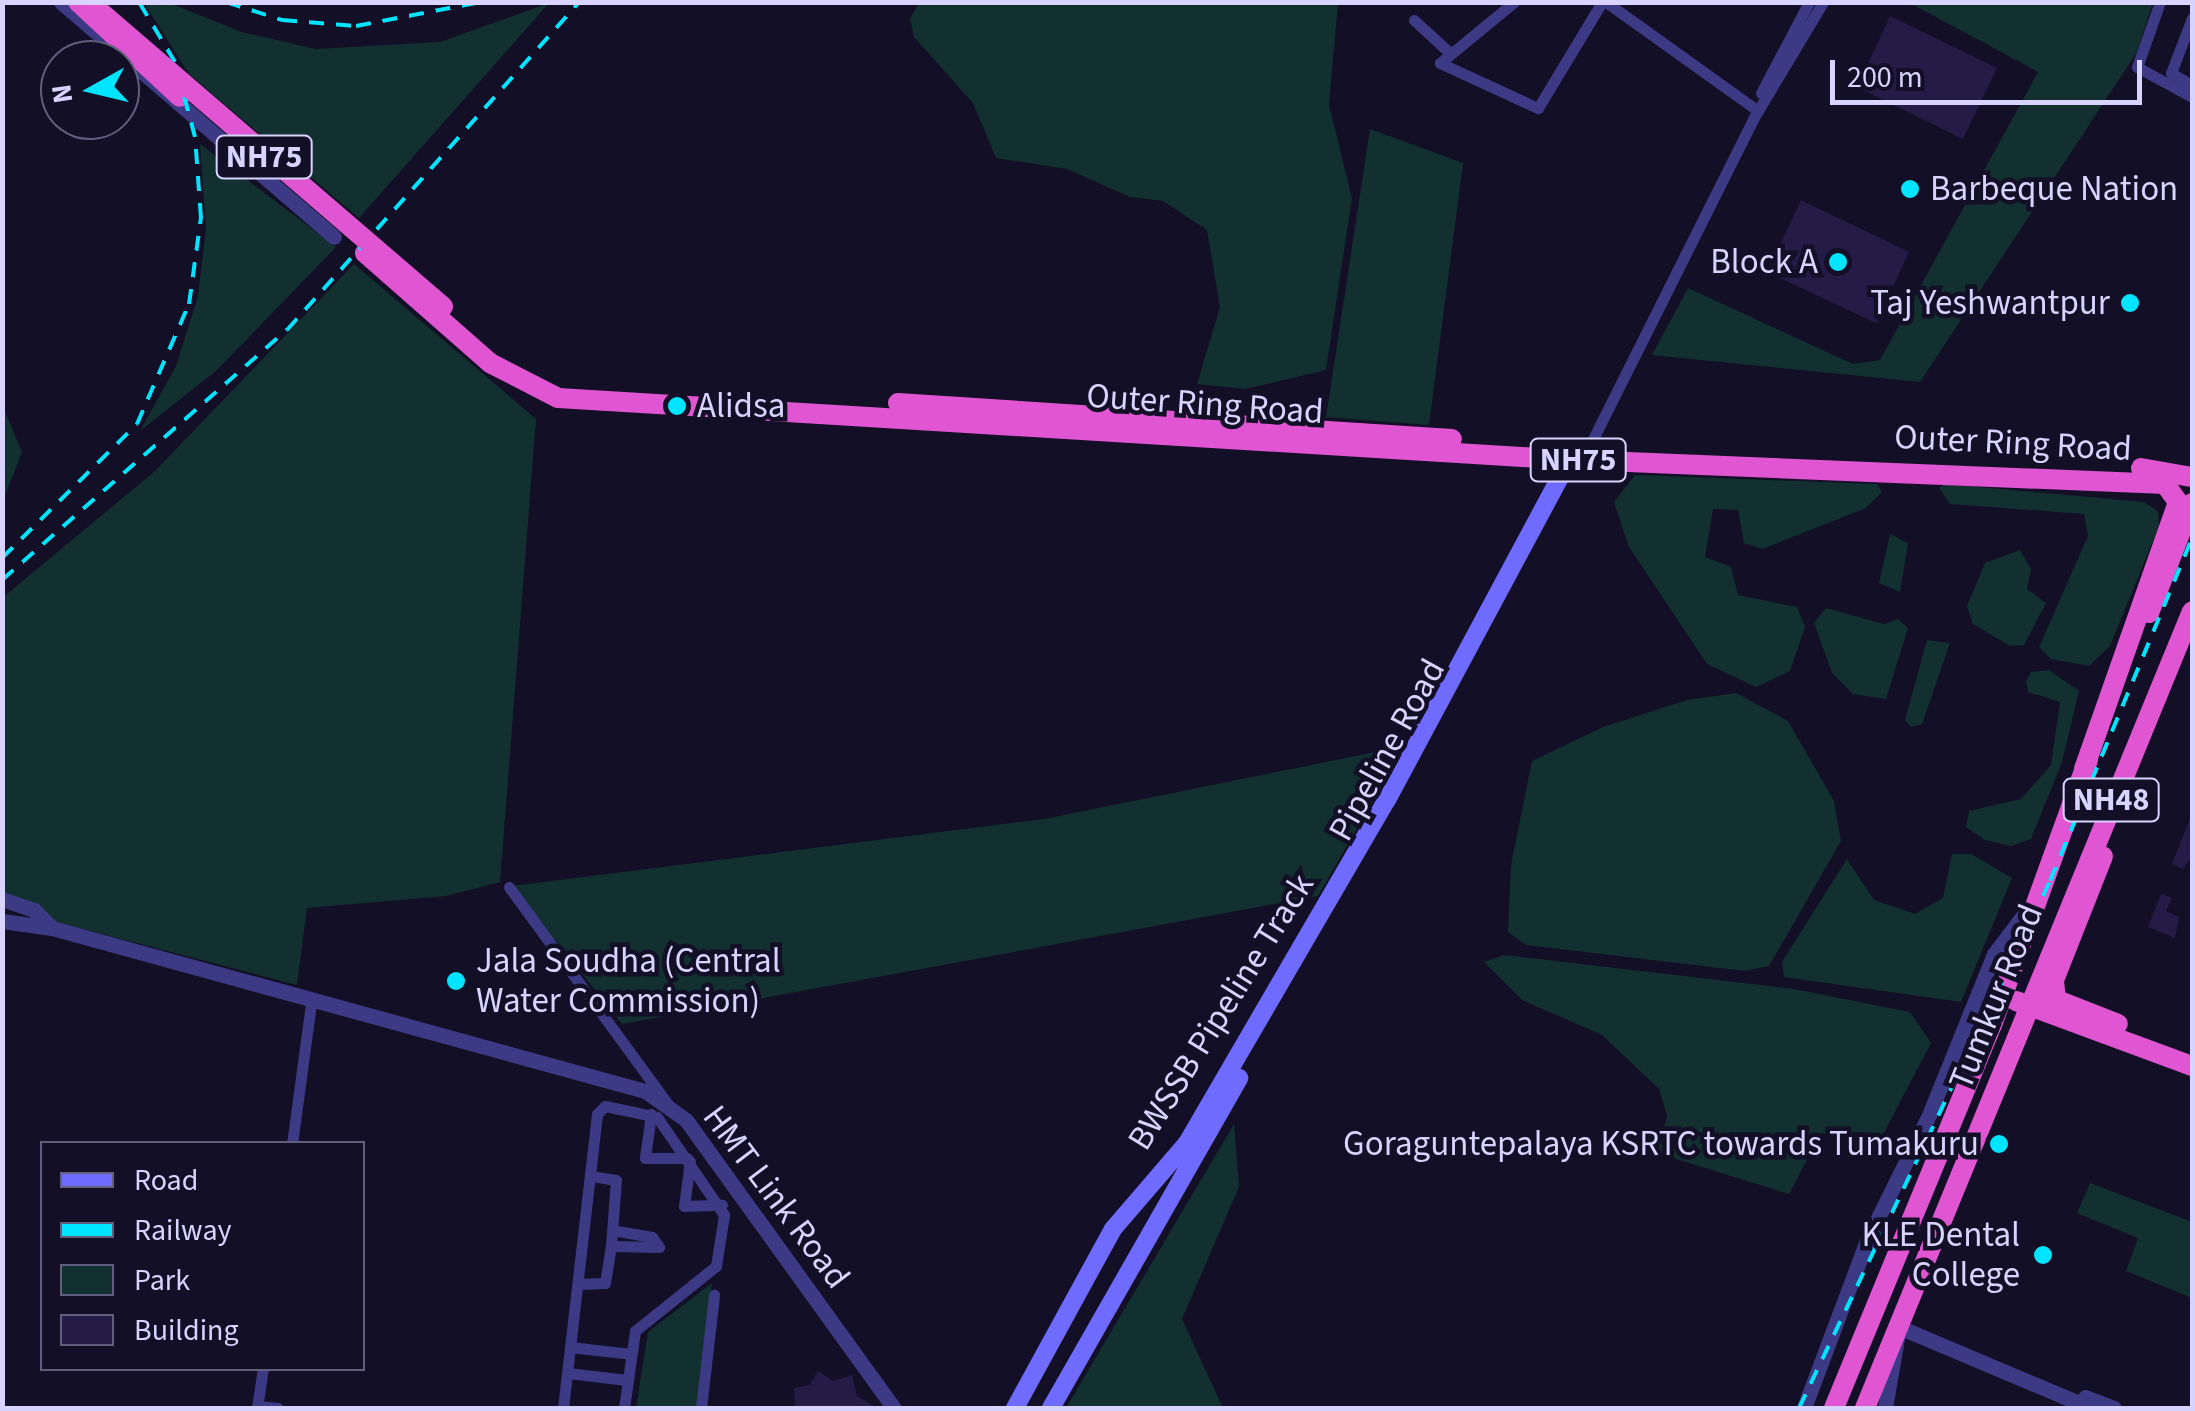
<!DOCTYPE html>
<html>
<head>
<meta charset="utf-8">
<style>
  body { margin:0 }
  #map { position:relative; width:2195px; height:1411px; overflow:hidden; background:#130f26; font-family:"Source Sans 3",sans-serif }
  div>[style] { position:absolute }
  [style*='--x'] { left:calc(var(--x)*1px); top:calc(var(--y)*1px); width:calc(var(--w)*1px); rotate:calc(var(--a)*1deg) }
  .green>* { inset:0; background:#12302f }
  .building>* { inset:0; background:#241b47 }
  .minor>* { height:11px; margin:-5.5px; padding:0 5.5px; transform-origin:5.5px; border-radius:5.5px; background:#3d3a85 }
  .tertiary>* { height:15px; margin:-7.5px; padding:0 7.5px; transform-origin:7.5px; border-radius:7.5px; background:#3d3a85 }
  .secondary>* { height:18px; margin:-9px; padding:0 9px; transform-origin:9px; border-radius:9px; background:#6f6bff }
  .trunk>* { height:20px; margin:-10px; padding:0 10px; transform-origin:10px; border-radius:10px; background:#e055d1 }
  .rail>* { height:4px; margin-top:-2px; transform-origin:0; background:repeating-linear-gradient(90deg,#00e5ff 0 15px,transparent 0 27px) }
  .trunk-bridge>* { height:20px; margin:-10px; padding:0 10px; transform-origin:10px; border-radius:10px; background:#e055d1 }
  .dots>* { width:28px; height:28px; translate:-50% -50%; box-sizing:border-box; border:5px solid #130f26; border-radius:50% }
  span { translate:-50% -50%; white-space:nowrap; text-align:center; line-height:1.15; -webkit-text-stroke:9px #130f26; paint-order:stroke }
  .shield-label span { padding:2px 8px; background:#130f26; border:2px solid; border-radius:8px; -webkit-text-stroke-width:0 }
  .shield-label { font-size:32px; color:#d9d4ff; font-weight:700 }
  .poi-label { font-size:35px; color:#d9d4ff }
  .left { translate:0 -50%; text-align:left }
  .right { translate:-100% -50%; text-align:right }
  .street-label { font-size:35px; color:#d9d4ff }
  .frame { position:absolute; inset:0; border:5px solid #d9d4ff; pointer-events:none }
  .legend { position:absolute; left:40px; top:1141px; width:325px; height:230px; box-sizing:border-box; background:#130f26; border:2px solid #625e7d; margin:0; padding:12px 18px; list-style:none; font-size:30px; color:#d9d4ff }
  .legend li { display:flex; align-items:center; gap:20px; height:50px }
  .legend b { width:50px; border:2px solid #625e7d }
  .north { position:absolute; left:40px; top:40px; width:100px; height:100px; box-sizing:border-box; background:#130f26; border:2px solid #625e7d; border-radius:50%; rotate:262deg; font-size:28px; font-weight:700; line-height:40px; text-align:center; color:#d9d4ff }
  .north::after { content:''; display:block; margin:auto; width:35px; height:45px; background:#00e5ff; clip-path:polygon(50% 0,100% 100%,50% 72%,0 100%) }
  .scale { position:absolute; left:1830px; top:60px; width:312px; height:45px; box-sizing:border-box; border:5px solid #d9d4ff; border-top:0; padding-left:12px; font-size:30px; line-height:35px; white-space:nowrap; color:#d9d4ff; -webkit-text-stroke:8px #130f26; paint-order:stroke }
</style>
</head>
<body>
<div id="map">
  <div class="green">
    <div style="clip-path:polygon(144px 3px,169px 3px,242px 32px,316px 49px,440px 42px,549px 3px,359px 218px,189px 74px)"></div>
    <div style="clip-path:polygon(919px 3px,1338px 3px,1329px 105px,1352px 198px,1326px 370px,1245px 389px,1197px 384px,1220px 307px,1207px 230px,1163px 201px,1130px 197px,1067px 169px,996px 158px,973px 103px,914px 37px,910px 19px)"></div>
    <div style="clip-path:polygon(1910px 3px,2152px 5px,2137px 52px,1920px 382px,1652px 355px,1688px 288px,1853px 364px,1880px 360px,2038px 72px)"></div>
    <div style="clip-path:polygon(1370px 129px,1463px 163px,1429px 425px,1326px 417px)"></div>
    <div style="clip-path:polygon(200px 144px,336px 247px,217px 370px,140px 431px,176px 366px,198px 296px,206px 228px)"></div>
    <div style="clip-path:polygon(354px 264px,536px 419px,500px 882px,446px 896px,307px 908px,297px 985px,3px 908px,2px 598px,154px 472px)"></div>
    <div style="clip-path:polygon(2px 404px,22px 452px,3px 501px,2px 501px)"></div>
    <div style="clip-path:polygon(1635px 475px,1877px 484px,1882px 492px,1866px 508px,1762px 549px,1744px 543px,1738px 510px,1713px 509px,1705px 557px,1731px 567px,1738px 595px,1797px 607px,1805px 627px,1790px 671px,1756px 687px,1707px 664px,1629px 547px,1614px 502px)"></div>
    <div style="clip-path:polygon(1945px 484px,2144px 502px,2158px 511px,2159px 526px,2110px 646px,2089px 666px,2051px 659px,2039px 647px,2088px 536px,2084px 514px,1950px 504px,1939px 488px)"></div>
    <div style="clip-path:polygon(1890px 534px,1908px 543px,1900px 592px,1879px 583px)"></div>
    <div style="clip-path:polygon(2020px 550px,2031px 569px,2027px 589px,2046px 603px,2024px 645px,2010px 646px,1973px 624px,1967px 606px,1985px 563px)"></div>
    <div style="clip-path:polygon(1826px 608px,1884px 624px,1898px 619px,1908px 628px,1886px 699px,1853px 694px,1832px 673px,1814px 623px)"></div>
    <div style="clip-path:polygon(1927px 640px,1950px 643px,1922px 724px,1911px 727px,1905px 720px)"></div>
    <div style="clip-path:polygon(2049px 670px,2079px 691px,2062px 762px,2031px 839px,2011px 846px,1985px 840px,1966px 827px,1969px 811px,2021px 799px,2051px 765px,2060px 702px,2028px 692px,2026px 682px,2031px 672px)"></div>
    <div style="clip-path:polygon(1736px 693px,1788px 721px,1834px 801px,1841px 841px,1769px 966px,1745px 971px,1526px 945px,1508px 932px,1511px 865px,1532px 761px,1603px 727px,1687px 700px)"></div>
    <div style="clip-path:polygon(1405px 746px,1318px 896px,622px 1024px,512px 886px,1044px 819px)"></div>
    <div style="clip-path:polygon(1952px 854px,1971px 854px,2012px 878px,1961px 1002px,1784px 977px,1782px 962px,1847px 859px,1874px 900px,1915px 914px,1943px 898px)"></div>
    <div style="clip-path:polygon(1504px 955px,1794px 989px,1910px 1012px,1931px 1043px,1877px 1146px,1821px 1133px,1789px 1194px,1657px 1153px,1667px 1116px,1659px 1089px,1602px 1035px,1522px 1000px,1484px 962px)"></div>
    <div style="clip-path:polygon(1234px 1124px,1239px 1187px,1182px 1319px,1223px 1408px,1066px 1408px)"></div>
    <div style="clip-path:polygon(2090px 1183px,2192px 1222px,2192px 1298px,2126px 1271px,2138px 1238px,2077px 1213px)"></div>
    <div style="clip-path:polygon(712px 1283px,697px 1408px,636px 1408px,648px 1332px)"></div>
  </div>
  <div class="building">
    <div style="clip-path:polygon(1890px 16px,1997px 68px,1963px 139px,1857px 87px)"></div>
    <div style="clip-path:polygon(1801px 200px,1909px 252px,1876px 323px,1767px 272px)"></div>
    <div style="clip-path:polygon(2192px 813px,2192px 856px,2183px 869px,2172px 864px)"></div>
    <div style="clip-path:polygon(2161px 894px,2172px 898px,2166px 911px,2179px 917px,2175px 938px,2148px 927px)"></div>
    <div style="clip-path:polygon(818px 1371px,833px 1381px,852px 1375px,857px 1396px,877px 1408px,795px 1408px,794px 1388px,809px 1385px)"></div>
  </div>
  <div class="minor">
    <div style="--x:1514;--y:2;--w:96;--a:140.5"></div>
    <div style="--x:1440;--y:63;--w:108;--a:24.7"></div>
    <div style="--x:1538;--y:108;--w:124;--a:-58.9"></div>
    <div style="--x:1606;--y:2;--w:187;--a:35.6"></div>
    <div style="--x:2160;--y:2;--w:69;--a:109.5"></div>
    <div style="--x:2137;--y:67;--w:63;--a:28.6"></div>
    <div style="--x:2192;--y:18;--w:59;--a:110.9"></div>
    <div style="--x:2171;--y:73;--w:24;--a:30"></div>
    <div style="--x:1414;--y:20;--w:50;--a:42.6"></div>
    <div style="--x:1761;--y:93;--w:103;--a:-62.2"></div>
    <div style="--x:1589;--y:447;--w:367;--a:-63.4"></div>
    <div style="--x:1753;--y:119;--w:136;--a:-59.1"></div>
    <div style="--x:509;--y:887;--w:273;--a:53.8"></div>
    <div style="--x:651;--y:1114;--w:44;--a:97.8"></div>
    <div style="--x:645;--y:1158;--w:42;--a:0"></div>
    <div style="--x:292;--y:1144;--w:142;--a:-82.3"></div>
    <div style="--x:690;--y:1161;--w:45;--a:97.6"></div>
    <div style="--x:684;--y:1206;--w:38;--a:-2"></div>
    <div style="--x:611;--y:1246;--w:48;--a:1.2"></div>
    <div style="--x:659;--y:1247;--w:12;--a:-125"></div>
    <div style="--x:652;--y:1237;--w:40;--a:-170"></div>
    <div style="--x:578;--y:1284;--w:27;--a:-2"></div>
    <div style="--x:605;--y:1283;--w:37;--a:-81"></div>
    <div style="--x:611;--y:1246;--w:66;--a:-85.7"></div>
    <div style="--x:616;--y:1180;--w:26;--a:-171"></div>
    <div style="--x:570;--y:1347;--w:61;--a:6.5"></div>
    <div style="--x:568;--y:1373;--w:59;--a:6.8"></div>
    <div style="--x:258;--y:1406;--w:20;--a:6"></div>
    <div style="--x:257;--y:1408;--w:40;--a:-81.5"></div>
    <div style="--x:563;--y:1408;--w:296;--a:-83.4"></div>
    <div style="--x:597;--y:1114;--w:11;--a:-45"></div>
    <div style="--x:605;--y:1106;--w:53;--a:11.9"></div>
    <div style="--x:657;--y:1117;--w:119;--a:55.6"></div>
    <div style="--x:724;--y:1215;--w:52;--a:98.9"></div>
    <div style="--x:716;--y:1266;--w:104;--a:141.3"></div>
    <div style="--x:635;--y:1331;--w:78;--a:98.1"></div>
    <div style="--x:701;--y:1408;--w:114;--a:-83.4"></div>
  </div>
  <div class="tertiary">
    <div style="--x:61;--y:2;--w:360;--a:40.7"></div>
    <div style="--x:2;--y:899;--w:34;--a:19"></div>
    <div style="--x:34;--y:910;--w:25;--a:45"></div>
    <div style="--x:2;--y:921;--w:50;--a:8"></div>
    <div style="--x:52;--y:928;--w:615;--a:15.37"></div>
    <div style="--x:645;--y:1091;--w:50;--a:35.3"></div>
    <div style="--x:686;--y:1120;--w:355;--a:54.2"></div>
    <div style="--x:2085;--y:1397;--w:31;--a:21"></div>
    <div style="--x:1804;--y:1408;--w:182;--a:-69.4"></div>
    <div style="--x:1868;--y:1238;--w:137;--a:-63.6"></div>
    <div style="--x:1929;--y:1115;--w:174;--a:-68"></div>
    <div style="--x:1994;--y:954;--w:56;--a:-52.9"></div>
    <div style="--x:1885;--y:1408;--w:82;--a:-80.2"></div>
    <div style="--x:1899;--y:1327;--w:208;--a:22.9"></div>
  </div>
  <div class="secondary">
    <div style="--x:1015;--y:1408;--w:204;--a:-61.3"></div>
    <div style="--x:1113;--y:1229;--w:113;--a:-49.3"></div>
    <div style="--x:1187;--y:1143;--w:397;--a:-59.8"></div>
    <div style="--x:1387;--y:800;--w:371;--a:-61.8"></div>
    <div style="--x:1562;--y:473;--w:21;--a:-39"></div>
    <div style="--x:1051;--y:1408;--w:380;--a:-60.3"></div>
  </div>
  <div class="trunk">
    <div style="--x:78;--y:2;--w:139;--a:43"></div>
    <div style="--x:365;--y:253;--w:167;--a:41.3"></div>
    <div style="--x:490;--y:363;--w:76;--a:27.2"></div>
    <div style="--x:558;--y:398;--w:999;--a:3.5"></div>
    <div style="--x:1555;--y:459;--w:611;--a:2.35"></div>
    <div style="--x:2165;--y:484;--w:22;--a:54"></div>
    <div style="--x:2178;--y:502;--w:283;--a:109.4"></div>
    <div style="--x:898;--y:403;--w:555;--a:3.72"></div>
    <div style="--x:2141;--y:468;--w:52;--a:10"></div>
    <div style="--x:2149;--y:613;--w:118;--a:-68.6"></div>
    <div style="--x:2047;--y:996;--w:76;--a:21.5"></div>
    <div style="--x:2056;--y:1000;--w:20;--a:-96"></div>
    <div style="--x:2054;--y:980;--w:133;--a:-68.4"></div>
    <div style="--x:2016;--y:1001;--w:188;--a:20.3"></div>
    <div style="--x:1834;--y:1408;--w:414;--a:-67.6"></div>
    <div style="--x:1992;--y:1025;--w:282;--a:-70.1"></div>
    <div style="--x:1865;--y:1408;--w:861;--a:-67.69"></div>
  </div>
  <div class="rail">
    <div style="--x:226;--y:2;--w:59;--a:17.8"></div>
    <div style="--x:282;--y:20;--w:74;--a:4.6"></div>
    <div style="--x:356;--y:26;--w:127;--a:-10.9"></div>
    <div style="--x:2;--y:558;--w:190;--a:-44.8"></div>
    <div style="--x:137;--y:424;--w:131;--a:-66.6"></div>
    <div style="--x:189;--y:304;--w:87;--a:-82.1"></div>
    <div style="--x:201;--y:218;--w:81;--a:-94.2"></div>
    <div style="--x:195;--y:137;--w:78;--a:-104.9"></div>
    <div style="--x:175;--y:62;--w:70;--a:-121"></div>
    <div style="--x:2;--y:580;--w:379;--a:-41.3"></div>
    <div style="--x:287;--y:330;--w:439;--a:-48.3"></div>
    <div style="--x:1799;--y:1408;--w:584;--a:-64.53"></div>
    <div style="--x:2050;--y:881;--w:370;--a:-67.5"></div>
  </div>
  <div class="trunk-bridge">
    <div style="--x:89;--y:2;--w:467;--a:40.7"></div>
  </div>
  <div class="dots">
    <div style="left:1910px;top:189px;background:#00e5ff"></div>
    <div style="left:1838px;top:262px;background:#00e5ff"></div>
    <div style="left:2130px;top:303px;background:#00e5ff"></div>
    <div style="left:677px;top:406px;background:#00e5ff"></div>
    <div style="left:456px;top:981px;background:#00e5ff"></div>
    <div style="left:1999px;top:1144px;background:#00e5ff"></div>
    <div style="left:2043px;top:1255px;background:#00e5ff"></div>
  </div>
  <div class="shield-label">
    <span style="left:264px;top:157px">NH75</span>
    <span style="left:1578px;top:460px">NH75</span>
    <span style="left:2111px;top:800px">NH48</span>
  </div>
  <div class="poi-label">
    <span class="left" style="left:1930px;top:189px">Barbeque Nation</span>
    <span class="right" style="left:1818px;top:262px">Block A</span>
    <span class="right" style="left:2110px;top:303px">Taj Yeshwantpur</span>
    <span class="left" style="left:697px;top:406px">Alidsa</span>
    <span class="left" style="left:476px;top:981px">Jala Soudha (Central<br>Water Commission)</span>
    <span class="right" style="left:1979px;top:1144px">Goraguntepalaya KSRTC towards Tumakuru</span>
    <span class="right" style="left:2020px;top:1255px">KLE Dental<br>College</span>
  </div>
  <div class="street-label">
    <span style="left:1205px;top:404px;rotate:4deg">Outer Ring Road</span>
    <span style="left:2013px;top:443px;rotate:3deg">Outer Ring Road</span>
    <span style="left:1387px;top:750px;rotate:-61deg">Pipeline Road</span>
    <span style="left:1996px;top:997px;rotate:-68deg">Tumkur Road</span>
    <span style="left:1221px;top:1012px;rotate:-58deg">BWSSB Pipeline Track</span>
    <span style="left:776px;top:1197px;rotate:53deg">HMT Link Road</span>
  </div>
  <div class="frame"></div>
  <ul class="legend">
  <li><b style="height:12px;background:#6f6bff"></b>Road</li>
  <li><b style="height:12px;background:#00e5ff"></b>Railway</li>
  <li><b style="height:28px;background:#12302f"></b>Park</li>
  <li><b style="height:28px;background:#241b47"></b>Building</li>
  </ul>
  <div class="north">N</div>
  <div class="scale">200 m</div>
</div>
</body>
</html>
